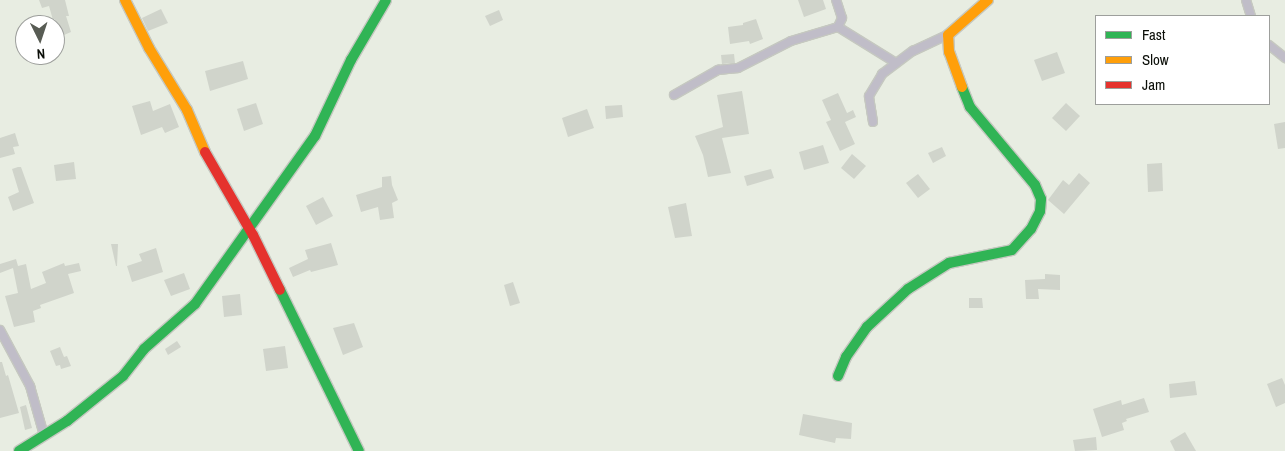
<!DOCTYPE html>
<html>
<head>
<meta charset="utf-8">
<style>
  body { margin:0 }
  #map { position:relative; width:1285px; height:451px; overflow:hidden; background:#e8ede2; font-family:"Archivo Narrow",sans-serif }
  div>[style] { position:absolute }
  [style*='--x'] { left:calc(var(--x)*1px); top:calc(var(--y)*1px); width:calc(var(--w)*1px); rotate:calc(var(--a)*1deg) }
  .building>* { inset:0; background:#d0d4cb }
  .roads { filter:drop-shadow(1px 0 #c5c8c0) drop-shadow(-1px 0 #c5c8c0) drop-shadow(0 1px #c5c8c0) drop-shadow(0 -1px #c5c8c0) }
  .street>* { height:8px; margin:-4px; padding:0 4px; transform-origin:4px; border-radius:4px; background:#c0bdc8 }
  .fast>* { height:10px; margin:-5px; padding:0 5px; transform-origin:5px; border-radius:5px; background:#30b455 }
  .slow>* { height:10px; margin:-5px; padding:0 5px; transform-origin:5px; border-radius:5px; background:#ff9f0a }
  .jam>* { height:10px; margin:-5px; padding:0 5px; transform-origin:5px; border-radius:5px; background:#e5322d }
  span { translate:-50% -50%; white-space:nowrap; text-align:center; line-height:1.15; -webkit-text-stroke:4.5px #fff; paint-order:stroke }
  .legend { position:absolute; left:1095px; top:15px; width:175px; height:90px; box-sizing:border-box; background:#fff; border:1px solid #9d9f9c; margin:0; padding:6px 9px; list-style:none; font-size:15px; color:#0b0e08 }
  .legend li { display:flex; align-items:center; gap:10px; height:25px }
  .legend b { width:25px; border:1px solid #9d9f9c }
  .north { position:absolute; left:15px; top:15px; width:50px; height:50px; box-sizing:border-box; background:#fff; border:1px solid #9d9f9c; border-radius:50%; rotate:176deg; font-size:14px; font-weight:700; line-height:20px; text-align:center; color:#0b0e08 }
  .north::after { content:''; display:block; margin:auto; width:18px; height:22px; background:#585c54; clip-path:polygon(50% 0,100% 100%,50% 72%,0 100%) }
</style>
</head>
<body>
<div id="map">
  <div class="building">
    <div style="clip-path:polygon(39px 0,65px 0,69px 16px,66px 16px,71px 32px,57px 38px,55px 19px,53px 20px,49px 6px,42px 8px)"></div>
    <div style="clip-path:polygon(798px 0,823px 0,826px 9px,804px 17px)"></div>
    <div style="clip-path:polygon(161px 9px,168px 23px,148px 31px,142px 18px)"></div>
    <div style="clip-path:polygon(499px 10px,503px 20px,490px 26px,485px 16px)"></div>
    <div style="clip-path:polygon(756px 19px,763px 39px,750px 44px,749px 41px,730px 44px,728px 27px,743px 25px,743px 23px)"></div>
    <div style="clip-path:polygon(1057px 52px,1065px 73px,1042px 81px,1034px 60px)"></div>
    <div style="clip-path:polygon(734px 54px,735px 63px,722px 64px,721px 55px)"></div>
    <div style="clip-path:polygon(243px 61px,248px 79px,210px 91px,205px 71px)"></div>
    <div style="clip-path:polygon(742px 91px,749px 134px,722px 138px,731px 173px,708px 177px,703px 155px,695px 136px,723px 127px,717px 95px)"></div>
    <div style="clip-path:polygon(838px 93px,847px 113px,853px 110px,856px 117px,845px 122px,855px 144px,840px 151px,826px 122px,831px 120px,822px 100px)"></div>
    <div style="clip-path:polygon(150px 101px,153px 111px,170px 104px,179px 127px,165px 133px,162px 127px,141px 135px,132px 106px)"></div>
    <div style="clip-path:polygon(256px 103px,263px 124px,244px 131px,237px 109px)"></div>
    <div style="clip-path:polygon(1066px 103px,1080px 116px,1066px 131px,1052px 118px)"></div>
    <div style="clip-path:polygon(622px 105px,623px 117px,606px 119px,605px 106px)"></div>
    <div style="clip-path:polygon(587px 109px,594px 128px,568px 137px,562px 118px)"></div>
    <div style="clip-path:polygon(1285px 122px,1285px 148px,1278px 149px,1274px 124px)"></div>
    <div style="clip-path:polygon(15px 133px,19px 146px,13px 147px,15px 154px,0 158px,0 138px)"></div>
    <div style="clip-path:polygon(823px 145px,829px 163px,804px 170px,799px 152px)"></div>
    <div style="clip-path:polygon(942px 147px,946px 156px,933px 163px,928px 153px)"></div>
    <div style="clip-path:polygon(852px 154px,866px 166px,854px 179px,841px 168px)"></div>
    <div style="clip-path:polygon(74px 162px,76px 179px,56px 181px,54px 165px)"></div>
    <div style="clip-path:polygon(1162px 163px,1163px 191px,1148px 192px,1147px 164px)"></div>
    <div style="clip-path:polygon(18px 167px,21px 167px,34px 203px,13px 211px,8px 197px,19px 192px,12px 169px)"></div>
    <div style="clip-path:polygon(771px 169px,774px 178px,747px 186px,744px 176px)"></div>
    <div style="clip-path:polygon(1079px 173px,1090px 183px,1064px 214px,1048px 200px,1063px 180px,1069px 185px)"></div>
    <div style="clip-path:polygon(918px 174px,930px 189px,918px 198px,906px 183px)"></div>
    <div style="clip-path:polygon(391px 176px,392px 185px,398px 200px,392px 203px,394px 218px,380px 220px,378px 207px,361px 212px,356px 195px,382px 187px,382px 177px)"></div>
    <div style="clip-path:polygon(323px 197px,333px 216px,316px 225px,306px 206px)"></div>
    <div style="clip-path:polygon(686px 203px,692px 236px,675px 238px,668px 207px)"></div>
    <div style="clip-path:polygon(331px 243px,338px 265px,311px 272px,310px 270px,293px 277px,289px 268px,308px 259px,305px 250px)"></div>
    <div style="clip-path:polygon(111px 244px,118px 244px,117px 266px,116px 266px)"></div>
    <div style="clip-path:polygon(156px 248px,163px 272px,132px 282px,127px 266px,142px 261px,139px 254px)"></div>
    <div style="clip-path:polygon(16px 259px,18px 266px,26px 264px,31px 289px,46px 283px,42px 272px,64px 263px,65px 266px,79px 263px,81px 271px,68px 274px,74px 293px,40px 305px,41px 308px,33px 311px,35px 322px,14px 327px,5px 296px,18px 293px,13px 268px,0 273px,0 264px)"></div>
    <div style="clip-path:polygon(184px 273px,190px 289px,171px 296px,164px 280px)"></div>
    <div style="clip-path:polygon(1045px 274px,1060px 275px,1060px 290px,1038px 289px,1039px 299px,1026px 299px,1025px 280px,1045px 279px)"></div>
    <div style="clip-path:polygon(513px 282px,520px 303px,510px 306px,504px 285px)"></div>
    <div style="clip-path:polygon(240px 294px,242px 315px,224px 317px,222px 296px)"></div>
    <div style="clip-path:polygon(969px 298px,982px 298px,983px 308px,969px 308px)"></div>
    <div style="clip-path:polygon(354px 323px,363px 347px,343px 355px,333px 328px)"></div>
    <div style="clip-path:polygon(177px 341px,181px 347px,168px 355px,165px 349px)"></div>
    <div style="clip-path:polygon(285px 346px,288px 368px,266px 371px,263px 349px)"></div>
    <div style="clip-path:polygon(60px 347px,64px 357px,67px 356px,71px 366px,61px 369px,60px 365px,56px 366px,50px 351px)"></div>
    <div style="clip-path:polygon(0 362px,2px 362px,6px 376px,8px 375px,19px 413px,0 418px)"></div>
    <div style="clip-path:polygon(1282px 378px,1285px 385px,1285px 403px,1276px 407px,1267px 384px)"></div>
    <div style="clip-path:polygon(1195px 381px,1197px 395px,1170px 398px,1169px 384px)"></div>
    <div style="clip-path:polygon(1144px 398px,1149px 412px,1126px 419px,1127px 421px,1122px 423px,1124px 430px,1102px 437px,1093px 409px,1121px 400px,1122px 405px)"></div>
    <div style="clip-path:polygon(26px 405px,32px 428px,25px 430px,20px 407px)"></div>
    <div style="clip-path:polygon(803px 414px,852px 423px,851px 439px,836px 438px,835px 443px,799px 435px)"></div>
    <div style="clip-path:polygon(1185px 432px,1196px 451px,1175px 451px,1170px 441px)"></div>
    <div style="clip-path:polygon(1096px 437px,1097px 450px,1075px 451px,1073px 440px)"></div>
  </div>
  <div class="roads">
    <div class="street">
      <div style="--x:1246;--y:0;--w:17;--a:73"></div>
      <div style="--x:838;--y:27;--w:68;--a:31.8"></div>
      <div style="--x:1269;--y:45;--w:21;--a:39"></div>
      <div style="--x:674;--y:95;--w:51;--a:-29.6"></div>
      <div style="--x:718;--y:70;--w:20;--a:-6"></div>
      <div style="--x:738;--y:68;--w:59;--a:-27"></div>
      <div style="--x:791;--y:41;--w:49;--a:-16.6"></div>
      <div style="--x:838;--y:27;--w:10;--a:-66"></div>
      <div style="--x:842;--y:18;--w:19;--a:-108"></div>
      <div style="--x:873;--y:122;--w:26;--a:-99"></div>
      <div style="--x:869;--y:96;--w:26;--a:-59"></div>
      <div style="--x:882;--y:74;--w:39;--a:-37"></div>
      <div style="--x:913;--y:51;--w:38;--a:-25"></div>
      <div style="--x:0;--y:330;--w:64;--a:61.8"></div>
      <div style="--x:30;--y:386;--w:51;--a:74.1"></div>
    </div>
    <div class="fast">
      <div style="--x:280;--y:290;--w:179;--a:63.9"></div>
      <div style="--x:838;--y:376;--w:21;--a:-67"></div>
      <div style="--x:846;--y:357;--w:37;--a:-55"></div>
      <div style="--x:867;--y:327;--w:56;--a:-42.8"></div>
      <div style="--x:908;--y:289;--w:49;--a:-32.4"></div>
      <div style="--x:949;--y:263;--w:64;--a:-11.7"></div>
      <div style="--x:1012;--y:250;--w:28;--a:-48"></div>
      <div style="--x:1031;--y:229;--w:20;--a:-63"></div>
      <div style="--x:1040;--y:211;--w:12;--a:-85"></div>
      <div style="--x:1041;--y:199;--w:15;--a:-113"></div>
      <div style="--x:1035;--y:185;--w:102;--a:-129.8"></div>
      <div style="--x:970;--y:107;--w:22;--a:-112"></div>
      <div style="--x:19;--y:451;--w:57;--a:-32"></div>
      <div style="--x:67;--y:421;--w:72;--a:-38.8"></div>
      <div style="--x:123;--y:376;--w:34;--a:-52"></div>
      <div style="--x:144;--y:349;--w:68;--a:-41.4"></div>
      <div style="--x:195;--y:304;--w:206;--a:-54.5"></div>
      <div style="--x:315;--y:136;--w:84;--a:-64.7"></div>
      <div style="--x:351;--y:60;--w:69;--a:-59.7"></div>
    </div>
    <div class="slow">
      <div style="--x:125;--y:0;--w:54;--a:63.4"></div>
      <div style="--x:149;--y:48;--w:73;--a:58.5"></div>
      <div style="--x:187;--y:110;--w:46;--a:66.8"></div>
      <div style="--x:962;--y:87;--w:37;--a:-110"></div>
      <div style="--x:949;--y:52;--w:17;--a:-93"></div>
      <div style="--x:948;--y:35;--w:53;--a:-41.2"></div>
    </div>
    <div class="jam">
      <div style="--x:205;--y:152;--w:96;--a:60"></div>
      <div style="--x:253;--y:235;--w:61;--a:63.9"></div>
    </div>
  </div>
  <ul class="legend">
  <li><b style="height:6px;background:#30b455"></b>Fast</li>
  <li><b style="height:6px;background:#ff9f0a"></b>Slow</li>
  <li><b style="height:6px;background:#e5322d"></b>Jam</li>
  </ul>
  <div class="north">N</div>
</div>
</body>
</html>
